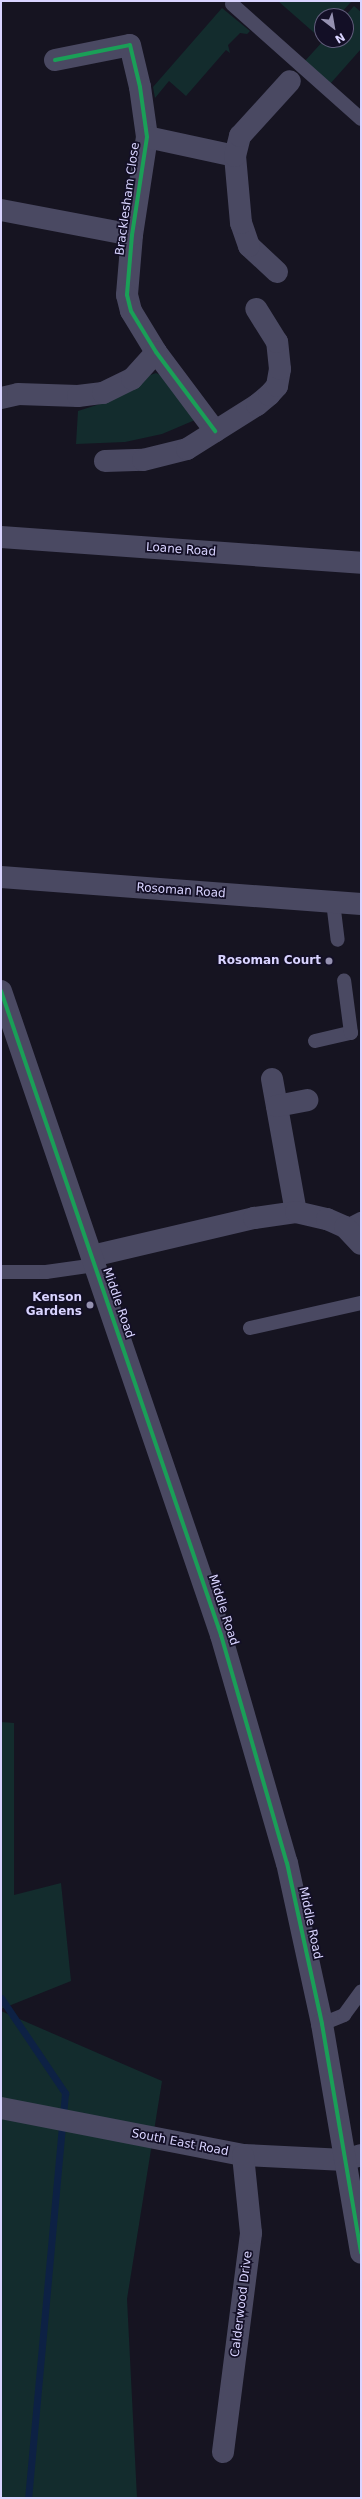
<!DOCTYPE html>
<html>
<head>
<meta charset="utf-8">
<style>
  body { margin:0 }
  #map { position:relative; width:362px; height:2499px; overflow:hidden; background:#161421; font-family:"DejaVu Sans",sans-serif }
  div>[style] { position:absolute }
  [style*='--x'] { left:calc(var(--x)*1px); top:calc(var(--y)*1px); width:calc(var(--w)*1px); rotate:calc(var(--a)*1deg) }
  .green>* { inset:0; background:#132c2d }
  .stream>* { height:7px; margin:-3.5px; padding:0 3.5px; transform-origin:3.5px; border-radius:3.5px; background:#0d2144 }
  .service>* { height:14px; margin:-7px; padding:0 7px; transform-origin:7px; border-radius:7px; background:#4a4962 }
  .minor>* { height:22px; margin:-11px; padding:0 11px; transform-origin:11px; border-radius:11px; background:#4a4962 }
  .tertiary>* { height:22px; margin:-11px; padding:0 11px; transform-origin:11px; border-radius:11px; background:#4a4962 }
  .cycleway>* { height:4px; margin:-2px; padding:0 2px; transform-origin:2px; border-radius:2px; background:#1a9f57 }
  .dots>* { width:11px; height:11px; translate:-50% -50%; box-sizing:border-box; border:2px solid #130f26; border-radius:50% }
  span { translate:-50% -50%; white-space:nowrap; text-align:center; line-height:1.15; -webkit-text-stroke:3.5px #130f26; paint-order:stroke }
  .street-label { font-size:12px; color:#d9d4ff }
  .poi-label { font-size:12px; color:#d9d4ff; font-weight:700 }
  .right { translate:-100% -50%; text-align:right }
  .frame { position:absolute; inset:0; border:2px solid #d9d4ff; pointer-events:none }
  .north { position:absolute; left:314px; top:8px; width:40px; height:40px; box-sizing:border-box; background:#130f26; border:1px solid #625e7d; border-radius:50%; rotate:149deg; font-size:11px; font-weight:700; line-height:16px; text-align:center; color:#d9d4ff }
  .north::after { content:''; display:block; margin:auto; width:14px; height:18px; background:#9591b1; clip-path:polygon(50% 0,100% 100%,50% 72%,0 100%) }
</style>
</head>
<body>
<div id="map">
  <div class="green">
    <div style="clip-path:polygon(278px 1px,352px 1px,338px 16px,322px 16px,322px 34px,319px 37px)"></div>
    <div style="clip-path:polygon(354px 6px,361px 12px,361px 49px,330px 84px,304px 62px,324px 40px,346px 40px,345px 16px)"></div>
    <div style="clip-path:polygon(222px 8px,250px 31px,247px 34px,240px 33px,228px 45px,230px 53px,226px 50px,186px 96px,169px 81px,155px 98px,153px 87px)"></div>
    <div style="clip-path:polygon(156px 373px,164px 377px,195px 420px,162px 434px,125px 442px,76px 444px,78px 411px,106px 402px,145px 377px)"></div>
    <div style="clip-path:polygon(1px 1722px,14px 1723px,14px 1895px,61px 1883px,71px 1981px,1px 2009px)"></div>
    <div style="clip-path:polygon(1px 2011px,162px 2081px,127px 2299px,137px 2498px,1px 2498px)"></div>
  </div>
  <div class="stream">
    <div style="--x:1;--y:1998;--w:115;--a:56"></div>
    <div style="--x:65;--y:2093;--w:407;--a:95.2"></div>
  </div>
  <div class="service">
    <div style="--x:232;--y:4;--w:173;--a:41.7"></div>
    <div style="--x:333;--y:902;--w:38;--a:83"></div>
    <div style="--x:315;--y:1041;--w:37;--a:-13"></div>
    <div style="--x:351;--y:1033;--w:53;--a:-97.5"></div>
    <div style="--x:345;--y:1227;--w:18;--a:-27"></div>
    <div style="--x:1;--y:1272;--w:45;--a:0"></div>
    <div style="--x:46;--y:1272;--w:49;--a:-8.1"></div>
    <div style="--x:250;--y:1328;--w:114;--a:-12.7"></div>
    <div style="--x:322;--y:2024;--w:24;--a:-22"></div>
    <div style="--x:344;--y:2015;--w:29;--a:-54"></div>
  </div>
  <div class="minor">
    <div style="--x:55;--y:60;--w:76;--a:-11.3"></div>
    <div style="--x:130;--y:45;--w:43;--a:76.6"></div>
    <div style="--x:140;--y:87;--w:50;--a:82"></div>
    <div style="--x:147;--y:137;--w:99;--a:98.7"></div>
    <div style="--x:132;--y:235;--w:60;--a:94.8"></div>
    <div style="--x:127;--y:295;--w:16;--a:76"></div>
    <div style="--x:131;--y:311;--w:48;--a:58.6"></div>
    <div style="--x:156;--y:352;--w:99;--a:53.2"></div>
    <div style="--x:147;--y:137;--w:90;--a:12.2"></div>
    <div style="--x:1;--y:210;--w:133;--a:10.8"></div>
    <div style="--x:277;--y:272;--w:38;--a:-137"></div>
    <div style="--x:249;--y:246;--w:24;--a:-109"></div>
    <div style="--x:241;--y:223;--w:67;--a:-95.1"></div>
    <div style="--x:235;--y:156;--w:21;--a:-76"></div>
    <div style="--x:240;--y:136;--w:74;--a:-47.7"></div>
    <div style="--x:1;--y:398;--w:17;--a:-13"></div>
    <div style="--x:18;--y:394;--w:60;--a:1.9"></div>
    <div style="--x:78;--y:396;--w:25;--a:-7"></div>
    <div style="--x:103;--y:393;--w:32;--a:-26"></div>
    <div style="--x:132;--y:379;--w:36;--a:-48"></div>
    <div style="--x:105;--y:461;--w:38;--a:-2"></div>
    <div style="--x:143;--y:460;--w:45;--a:-14"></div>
    <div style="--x:187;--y:449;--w:83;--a:-32.2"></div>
    <div style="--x:257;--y:405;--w:16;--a:-40"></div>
    <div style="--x:269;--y:395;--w:12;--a:-48"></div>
    <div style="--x:277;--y:386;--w:17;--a:-80"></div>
    <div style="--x:280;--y:369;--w:27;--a:-96"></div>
    <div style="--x:277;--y:342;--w:39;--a:-122"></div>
    <div style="--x:1;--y:537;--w:361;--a:4.1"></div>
    <div style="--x:1;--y:877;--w:361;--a:4.3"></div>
    <div style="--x:272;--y:1079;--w:135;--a:79.8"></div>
    <div style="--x:277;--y:1106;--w:31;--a:-11"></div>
    <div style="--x:92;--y:1256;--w:166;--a:-13.2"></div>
    <div style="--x:254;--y:1218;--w:42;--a:-8.1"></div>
    <div style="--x:296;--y:1212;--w:32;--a:13"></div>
    <div style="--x:327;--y:1219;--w:20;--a:24"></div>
    <div style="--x:345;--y:1227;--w:23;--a:47"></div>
    <div style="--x:1;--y:2108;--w:247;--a:11"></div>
    <div style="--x:243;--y:2155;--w:102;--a:2.8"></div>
    <div style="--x:345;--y:2160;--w:17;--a:-17"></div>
    <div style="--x:223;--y:2452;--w:221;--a:-82.7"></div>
    <div style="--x:251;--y:2233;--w:78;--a:-95.9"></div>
  </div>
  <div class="tertiary">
    <div style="--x:1;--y:991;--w:681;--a:71.14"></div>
    <div style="--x:221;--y:1635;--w:237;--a:73.9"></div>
    <div style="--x:287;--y:1863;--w:165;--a:77.7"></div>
    <div style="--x:322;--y:2024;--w:232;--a:80.3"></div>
  </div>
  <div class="cycleway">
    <div style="--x:55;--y:60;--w:76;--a:-11.3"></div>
    <div style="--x:130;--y:45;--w:43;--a:76.6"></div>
    <div style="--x:140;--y:87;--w:50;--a:82"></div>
    <div style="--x:147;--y:137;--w:99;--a:98.7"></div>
    <div style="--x:132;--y:235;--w:60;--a:94.8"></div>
    <div style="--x:127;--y:295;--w:16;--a:76"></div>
    <div style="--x:131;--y:311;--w:48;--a:58.6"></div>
    <div style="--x:156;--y:352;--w:99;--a:53.2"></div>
    <div style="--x:1;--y:991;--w:681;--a:71.14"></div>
    <div style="--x:221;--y:1635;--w:237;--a:73.9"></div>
    <div style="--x:287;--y:1863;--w:165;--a:77.7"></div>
    <div style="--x:322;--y:2024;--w:232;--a:80.3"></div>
  </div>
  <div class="dots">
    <div style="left:329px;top:961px;background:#9591b1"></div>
    <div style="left:90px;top:1305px;background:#9591b1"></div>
  </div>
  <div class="street-label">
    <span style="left:128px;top:199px;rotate:-82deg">Bracklesham Close</span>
    <span style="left:181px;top:550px;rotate:4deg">Loane Road</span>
    <span style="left:181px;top:891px;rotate:4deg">Rosoman Road</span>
    <span style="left:118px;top:1303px;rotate:71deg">Middle Road</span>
    <span style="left:223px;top:1610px;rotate:72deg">Middle Road</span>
    <span style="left:310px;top:1923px;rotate:78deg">Middle Road</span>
    <span style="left:180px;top:2143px;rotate:11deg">South East Road</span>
    <span style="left:242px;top:2304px;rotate:-83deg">Calderwood Drive</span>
  </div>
  <div class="poi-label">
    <span class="right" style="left:321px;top:961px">Rosoman Court</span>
    <span class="right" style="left:82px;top:1305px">Kenson<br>Gardens</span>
  </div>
  <div class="frame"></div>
  <div class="north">N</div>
</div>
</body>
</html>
